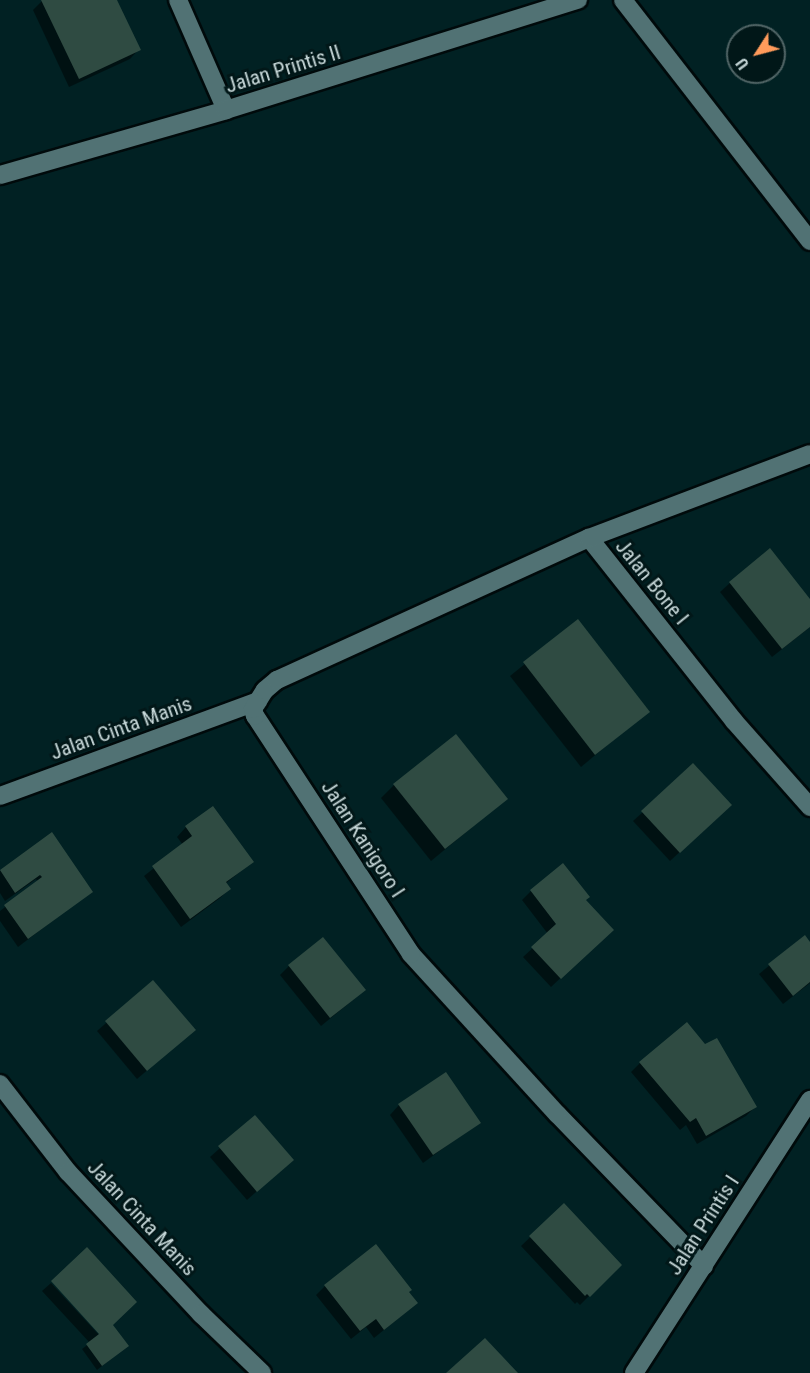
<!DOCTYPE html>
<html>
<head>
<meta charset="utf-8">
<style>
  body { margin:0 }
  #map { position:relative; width:810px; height:1373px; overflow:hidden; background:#012123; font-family:"Roboto Condensed",sans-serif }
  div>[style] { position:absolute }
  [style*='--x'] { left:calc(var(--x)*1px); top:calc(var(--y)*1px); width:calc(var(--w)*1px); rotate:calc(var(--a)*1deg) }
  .shadow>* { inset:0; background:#0007 }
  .building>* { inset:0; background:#2f4b42 }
  .roads { filter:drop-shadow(2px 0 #000a0b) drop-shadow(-2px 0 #000a0b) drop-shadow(0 2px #000a0b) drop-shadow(0 -2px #000a0b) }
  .minor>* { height:18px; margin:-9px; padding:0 9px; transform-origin:9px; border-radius:9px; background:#517274 }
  span { translate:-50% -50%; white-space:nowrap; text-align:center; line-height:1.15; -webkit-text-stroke:6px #011718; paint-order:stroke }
  .street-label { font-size:21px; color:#c8d9da }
  .north { position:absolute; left:726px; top:24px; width:60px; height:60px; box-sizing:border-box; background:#011718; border:2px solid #516566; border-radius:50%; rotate:234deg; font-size:16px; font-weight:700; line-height:24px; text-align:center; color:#c8d9da }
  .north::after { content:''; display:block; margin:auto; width:21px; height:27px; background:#ff9b5b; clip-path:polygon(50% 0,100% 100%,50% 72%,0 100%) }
</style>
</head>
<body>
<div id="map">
  <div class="shadow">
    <div style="clip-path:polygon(43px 0,115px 0,139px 49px,130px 59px,69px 87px,33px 10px)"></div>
    <div style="clip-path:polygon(730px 583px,810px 602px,810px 627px,772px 657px,720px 592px)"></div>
    <div style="clip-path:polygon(578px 621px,648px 711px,581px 767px,510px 676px)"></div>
    <div style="clip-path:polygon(394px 785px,506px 799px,431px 861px,381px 798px)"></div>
    <div style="clip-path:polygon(643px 812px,721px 814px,670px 861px,633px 821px)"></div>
    <div style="clip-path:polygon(186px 827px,252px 862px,225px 884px,229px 889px,220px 898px,181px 927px,144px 876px,183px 845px,177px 837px)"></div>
    <div style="clip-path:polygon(51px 834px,60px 915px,18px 947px,0 921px,0 911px,38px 882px,36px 879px,5px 901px,0 893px,0 871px)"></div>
    <div style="clip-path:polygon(531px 891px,584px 900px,602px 939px,551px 987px,523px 957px,548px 934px,522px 900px)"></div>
    <div style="clip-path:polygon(804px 937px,810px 944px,810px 983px,783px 1004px,759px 974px)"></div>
    <div style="clip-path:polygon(289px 966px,354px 999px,321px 1026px,280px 975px)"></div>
    <div style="clip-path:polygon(153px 982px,184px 1039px,137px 1079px,97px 1031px)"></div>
    <div style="clip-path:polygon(640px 1063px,755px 1107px,746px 1116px,697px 1144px,686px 1125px,680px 1130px,631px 1072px)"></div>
    <div style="clip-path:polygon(399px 1105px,479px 1122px,423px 1163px,390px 1115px)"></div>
    <div style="clip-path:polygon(255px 1117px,292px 1160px,247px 1200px,210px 1157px)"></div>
    <div style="clip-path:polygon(564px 1205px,620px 1265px,580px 1305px,577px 1302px,575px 1304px,521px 1246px)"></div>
    <div style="clip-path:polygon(51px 1283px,99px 1335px,112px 1325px,127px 1346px,97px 1370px,82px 1349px,90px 1343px,42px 1291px)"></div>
    <div style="clip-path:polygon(325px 1286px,408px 1293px,406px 1312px,374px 1338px,366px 1327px,351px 1339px,316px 1295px)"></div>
  </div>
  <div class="building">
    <div style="clip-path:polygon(41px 0,117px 0,141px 50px,79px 79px)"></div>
    <div style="clip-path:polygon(770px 548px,810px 599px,810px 627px,782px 649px,729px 582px)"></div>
    <div style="clip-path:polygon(578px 619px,650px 712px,595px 755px,523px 662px)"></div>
    <div style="clip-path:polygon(456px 734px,508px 799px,445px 849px,393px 784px)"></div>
    <div style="clip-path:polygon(693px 763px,732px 805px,680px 853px,641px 811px)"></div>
    <div style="clip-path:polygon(213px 806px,254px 862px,226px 882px,231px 889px,190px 919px,152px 866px,192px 836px,185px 826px)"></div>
    <div style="clip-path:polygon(52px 832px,93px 892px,28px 939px,4px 905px,42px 877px,40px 875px,15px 893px,0 870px)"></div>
    <div style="clip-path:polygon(563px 863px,590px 897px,586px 900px,614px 930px,561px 979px,531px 947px,556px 924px,530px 890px)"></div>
    <div style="clip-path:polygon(805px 935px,810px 942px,810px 982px,793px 996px,768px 964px)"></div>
    <div style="clip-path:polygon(323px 937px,366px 990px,330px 1018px,288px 965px)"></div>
    <div style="clip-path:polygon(153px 980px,196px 1030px,147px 1071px,105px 1021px)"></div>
    <div style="clip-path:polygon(687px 1022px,705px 1044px,717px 1038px,757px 1107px,706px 1136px,696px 1118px,690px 1122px,639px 1062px)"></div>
    <div style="clip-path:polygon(446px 1072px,481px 1123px,433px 1155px,398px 1104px)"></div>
    <div style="clip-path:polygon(255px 1115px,294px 1160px,257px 1192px,218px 1146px)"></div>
    <div style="clip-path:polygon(564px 1203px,622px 1265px,590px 1297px,587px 1294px,585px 1296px,529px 1236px)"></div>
    <div style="clip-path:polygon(376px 1244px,412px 1290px,409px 1292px,418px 1303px,384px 1330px,376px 1319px,360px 1331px,324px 1285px)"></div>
    <div style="clip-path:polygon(87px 1247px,137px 1302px,113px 1325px,129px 1346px,102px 1366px,86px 1344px,99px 1334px,51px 1281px)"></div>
    <div style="clip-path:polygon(485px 1338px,518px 1373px,446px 1373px)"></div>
  </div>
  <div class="roads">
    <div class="minor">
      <div style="--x:178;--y:0;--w:120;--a:66.4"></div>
      <div style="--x:623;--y:0;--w:305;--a:52.2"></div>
      <div style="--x:0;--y:175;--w:235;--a:-16"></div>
      <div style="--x:226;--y:110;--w:369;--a:-17.4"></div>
      <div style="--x:589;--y:538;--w:233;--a:51.6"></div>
      <div style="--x:734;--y:721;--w:115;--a:48.5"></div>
      <div style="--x:0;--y:796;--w:275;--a:-20.2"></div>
      <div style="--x:0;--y:1084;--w:111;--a:52.3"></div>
      <div style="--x:68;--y:1172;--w:195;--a:46.9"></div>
      <div style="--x:201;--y:1314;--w:85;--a:44"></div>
      <div style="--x:704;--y:1266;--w:211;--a:-134"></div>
      <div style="--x:557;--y:1114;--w:217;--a:-132.4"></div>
      <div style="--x:411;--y:954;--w:285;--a:-123.2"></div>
      <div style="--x:255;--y:716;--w:7;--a:-106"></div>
      <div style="--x:253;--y:709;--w:22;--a:-58"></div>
      <div style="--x:265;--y:690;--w:16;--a:-40"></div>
      <div style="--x:277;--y:680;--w:343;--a:-24.5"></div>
      <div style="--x:589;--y:538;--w:236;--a:-20.8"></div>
      <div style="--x:634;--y:1373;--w:325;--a:-57.2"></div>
    </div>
  </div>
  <div class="street-label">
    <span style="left:283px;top:69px;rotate:-17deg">Jalan Printis II</span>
    <span style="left:652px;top:582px;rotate:51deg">Jalan Bone I</span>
    <span style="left:121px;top:728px;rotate:-20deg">Jalan Cinta Manis</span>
    <span style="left:363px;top:839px;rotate:57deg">Jalan Kanigoro I</span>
    <span style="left:142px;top:1218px;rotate:47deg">Jalan Cinta Manis</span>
    <span style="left:703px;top:1225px;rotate:-57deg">Jalan Printis I</span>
  </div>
  <div class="north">U</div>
</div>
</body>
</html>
